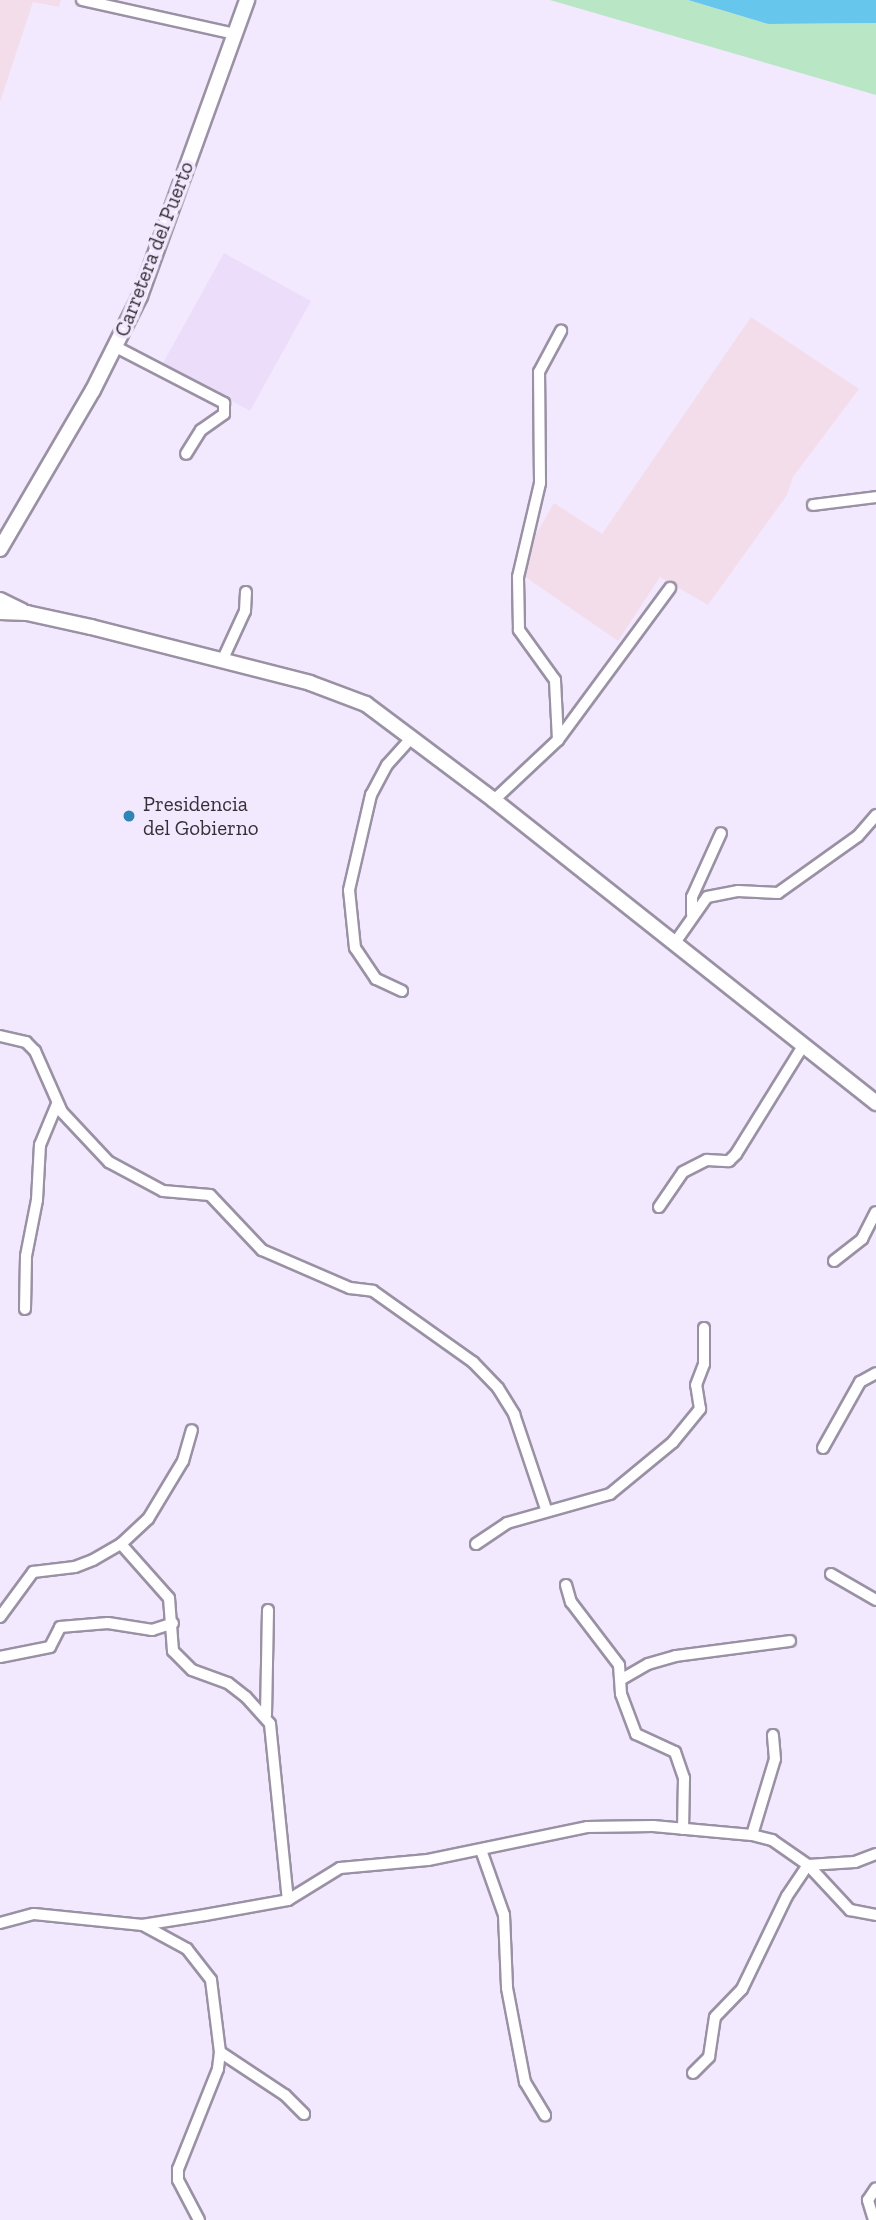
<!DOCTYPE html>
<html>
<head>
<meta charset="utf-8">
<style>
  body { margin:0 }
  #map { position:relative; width:876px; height:2220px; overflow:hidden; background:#f3e9fe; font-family:"Zilla Slab",serif }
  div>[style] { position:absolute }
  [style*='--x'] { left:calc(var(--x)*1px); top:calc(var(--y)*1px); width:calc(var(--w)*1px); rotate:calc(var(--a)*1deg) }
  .built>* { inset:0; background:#ecdefa }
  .industrial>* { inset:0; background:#f3ddea }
  .green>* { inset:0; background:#b9e6c4 }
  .water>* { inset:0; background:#66c6ec }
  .roads { filter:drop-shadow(2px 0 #9a91a4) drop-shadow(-2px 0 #9a91a4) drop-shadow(0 2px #9a91a4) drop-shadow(0 -2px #9a91a4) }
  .street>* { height:10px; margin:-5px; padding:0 5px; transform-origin:5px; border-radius:5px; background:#fff }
  .secondary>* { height:14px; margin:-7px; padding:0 7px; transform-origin:7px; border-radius:7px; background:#fff }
  .dots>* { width:19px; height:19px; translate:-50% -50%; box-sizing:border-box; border:4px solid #f3e9fe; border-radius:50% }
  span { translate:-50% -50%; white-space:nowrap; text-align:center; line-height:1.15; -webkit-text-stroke:7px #f3e9fe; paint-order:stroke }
  .street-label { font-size:21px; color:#333037 }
  .poi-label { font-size:21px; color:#333037 }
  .left { translate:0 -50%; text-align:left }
</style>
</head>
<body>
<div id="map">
  <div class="built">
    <div style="clip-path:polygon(224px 253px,311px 301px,250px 411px,163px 363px)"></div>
  </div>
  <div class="industrial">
    <div style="clip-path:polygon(0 0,61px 0,59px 7px,33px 2px,0 102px)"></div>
    <div style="clip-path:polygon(751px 317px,859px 389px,793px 477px,787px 495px,708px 605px,660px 577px,618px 641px,521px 574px,525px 553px,554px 503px,602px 534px)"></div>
  </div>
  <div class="green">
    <div style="clip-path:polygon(550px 0,688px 0,768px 24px,876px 23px,876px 95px)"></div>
  </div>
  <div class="water">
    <div style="clip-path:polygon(688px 0,876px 0,876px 23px,768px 24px)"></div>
  </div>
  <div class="roads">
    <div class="street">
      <div style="--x:82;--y:0;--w:157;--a:12.5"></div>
      <div style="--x:116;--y:347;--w:122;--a:27.4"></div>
      <div style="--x:224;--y:403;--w:11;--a:90"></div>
      <div style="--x:224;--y:414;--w:28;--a:145"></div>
      <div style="--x:201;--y:430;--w:28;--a:122"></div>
      <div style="--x:813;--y:505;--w:64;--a:-7.2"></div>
      <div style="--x:222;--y:661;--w:55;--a:-65.3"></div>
      <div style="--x:245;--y:611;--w:19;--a:-87"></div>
      <div style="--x:558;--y:740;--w:60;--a:-92.9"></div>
      <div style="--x:555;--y:680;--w:62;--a:-125.8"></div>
      <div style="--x:519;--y:630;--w:53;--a:-91.1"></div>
      <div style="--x:518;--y:577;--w:97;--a:-76.8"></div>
      <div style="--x:540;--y:483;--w:111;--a:-90.5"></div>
      <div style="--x:539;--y:372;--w:47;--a:-61.8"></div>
      <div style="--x:494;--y:800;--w:88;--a:-43.2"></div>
      <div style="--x:558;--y:740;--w:189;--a:-53.6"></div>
      <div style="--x:692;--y:914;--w:17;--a:-90"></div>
      <div style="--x:692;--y:897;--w:70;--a:-65.6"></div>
      <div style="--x:674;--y:944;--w:57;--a:-54.9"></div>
      <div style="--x:707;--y:897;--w:32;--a:-11"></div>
      <div style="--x:738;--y:891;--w:40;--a:2.9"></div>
      <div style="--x:778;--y:893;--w:98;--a:-35.5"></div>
      <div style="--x:858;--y:836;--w:28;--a:-49"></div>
      <div style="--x:402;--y:991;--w:29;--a:-155"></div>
      <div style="--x:376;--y:979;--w:37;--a:-124"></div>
      <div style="--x:355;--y:948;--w:58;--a:-95.9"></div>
      <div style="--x:349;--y:890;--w:98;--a:-77"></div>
      <div style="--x:371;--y:795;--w:34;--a:-62"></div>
      <div style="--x:387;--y:765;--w:38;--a:-48"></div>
      <div style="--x:0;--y:1036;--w:27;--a:13"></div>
      <div style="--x:26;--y:1042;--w:13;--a:45"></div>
      <div style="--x:35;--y:1051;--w:67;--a:66.1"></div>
      <div style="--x:62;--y:1112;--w:69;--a:46.8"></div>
      <div style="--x:109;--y:1162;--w:61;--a:28.2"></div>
      <div style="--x:163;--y:1191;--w:47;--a:4.9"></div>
      <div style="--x:210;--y:1195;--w:76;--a:46.6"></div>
      <div style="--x:262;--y:1250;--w:96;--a:23.4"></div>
      <div style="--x:350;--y:1288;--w:23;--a:7"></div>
      <div style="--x:373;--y:1291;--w:123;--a:35.4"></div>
      <div style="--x:473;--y:1362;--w:36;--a:46"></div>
      <div style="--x:498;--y:1388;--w:31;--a:58"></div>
      <div style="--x:514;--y:1414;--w:100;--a:71.4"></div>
      <div style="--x:659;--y:1207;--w:42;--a:-55.6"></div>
      <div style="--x:683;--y:1172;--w:27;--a:-27"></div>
      <div style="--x:707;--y:1160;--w:22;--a:3"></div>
      <div style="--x:729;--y:1161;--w:10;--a:-45"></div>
      <div style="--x:736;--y:1154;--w:127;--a:-58.2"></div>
      <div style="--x:834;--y:1261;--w:36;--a:-38"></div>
      <div style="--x:862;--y:1239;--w:30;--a:-63"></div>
      <div style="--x:25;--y:1309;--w:53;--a:-88.9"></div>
      <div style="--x:26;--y:1256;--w:57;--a:-78.9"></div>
      <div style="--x:37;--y:1200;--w:55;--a:-86.9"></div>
      <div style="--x:40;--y:1145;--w:44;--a:-67.5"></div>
      <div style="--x:823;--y:1448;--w:76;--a:-60.7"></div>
      <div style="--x:860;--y:1382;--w:18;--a:-29"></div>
      <div style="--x:121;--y:1544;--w:72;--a:48.4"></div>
      <div style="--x:169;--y:1598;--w:53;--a:85.7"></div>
      <div style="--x:173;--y:1651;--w:27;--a:45"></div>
      <div style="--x:192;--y:1670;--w:38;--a:20"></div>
      <div style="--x:228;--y:1683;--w:23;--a:38"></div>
      <div style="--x:246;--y:1697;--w:36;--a:48"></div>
      <div style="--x:270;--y:1724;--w:177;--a:84.2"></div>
      <div style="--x:476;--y:1544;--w:37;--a:-34"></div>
      <div style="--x:507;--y:1523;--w:107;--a:-15.7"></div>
      <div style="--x:610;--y:1494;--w:82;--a:-39.5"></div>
      <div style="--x:673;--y:1442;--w:43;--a:-50.7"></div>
      <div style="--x:700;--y:1409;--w:24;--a:-99"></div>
      <div style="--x:696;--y:1385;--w:22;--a:-69"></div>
      <div style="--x:704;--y:1364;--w:36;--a:-90"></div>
      <div style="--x:831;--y:1574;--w:52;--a:30"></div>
      <div style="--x:566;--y:1585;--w:18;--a:74"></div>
      <div style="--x:571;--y:1602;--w:79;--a:52.7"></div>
      <div style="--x:619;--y:1665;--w:29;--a:86"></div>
      <div style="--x:621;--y:1694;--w:43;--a:69.4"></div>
      <div style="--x:636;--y:1734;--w:43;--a:24.8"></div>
      <div style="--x:675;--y:1752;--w:28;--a:71"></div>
      <div style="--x:684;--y:1778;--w:51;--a:91.1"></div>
      <div style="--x:0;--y:1617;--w:56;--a:-53.7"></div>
      <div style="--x:33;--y:1572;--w:42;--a:-6.8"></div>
      <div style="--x:75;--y:1567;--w:19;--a:-21"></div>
      <div style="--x:93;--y:1560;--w:32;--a:-30"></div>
      <div style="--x:121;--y:1544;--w:37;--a:-43"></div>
      <div style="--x:148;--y:1519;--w:68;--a:-58.9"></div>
      <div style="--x:183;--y:1461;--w:32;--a:-74"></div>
      <div style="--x:0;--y:1657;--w:51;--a:-11.3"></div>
      <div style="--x:50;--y:1647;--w:22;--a:-63"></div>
      <div style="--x:60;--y:1627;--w:48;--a:-4.8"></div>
      <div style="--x:108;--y:1623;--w:45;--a:9"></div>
      <div style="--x:152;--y:1630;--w:22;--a:-18"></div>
      <div style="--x:622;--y:1679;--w:30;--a:-30"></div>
      <div style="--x:648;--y:1664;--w:29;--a:-16"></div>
      <div style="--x:676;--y:1656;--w:115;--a:-7.5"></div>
      <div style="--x:266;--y:1715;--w:105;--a:-88.9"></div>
      <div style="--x:752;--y:1835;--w:79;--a:-73.2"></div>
      <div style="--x:775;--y:1759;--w:24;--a:-95"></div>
      <div style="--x:481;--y:1850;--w:69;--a:70.5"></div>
      <div style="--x:504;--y:1915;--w:73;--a:87.6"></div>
      <div style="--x:507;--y:1988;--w:96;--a:79.2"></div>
      <div style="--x:525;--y:2082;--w:39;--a:59"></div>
      <div style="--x:0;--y:1923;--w:35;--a:-15"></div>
      <div style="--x:34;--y:1914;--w:109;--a:5.8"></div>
      <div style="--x:142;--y:1925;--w:64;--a:-9"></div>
      <div style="--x:205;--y:1915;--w:84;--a:-10.2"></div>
      <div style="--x:288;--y:1900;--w:61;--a:-31.6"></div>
      <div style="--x:340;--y:1868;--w:88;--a:-5.2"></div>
      <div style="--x:428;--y:1860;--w:162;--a:-11.7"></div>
      <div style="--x:587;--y:1827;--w:66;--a:-0.9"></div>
      <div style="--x:653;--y:1826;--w:99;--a:5.2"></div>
      <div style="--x:752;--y:1835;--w:21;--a:14"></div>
      <div style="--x:772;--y:1840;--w:44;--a:34.8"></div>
      <div style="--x:808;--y:1865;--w:47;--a:-3.7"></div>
      <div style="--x:855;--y:1862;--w:22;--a:-21"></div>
      <div style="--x:143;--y:1925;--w:50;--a:28.6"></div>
      <div style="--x:187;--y:1949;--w:39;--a:52"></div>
      <div style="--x:211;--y:1980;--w:73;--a:82.9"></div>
      <div style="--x:220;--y:2052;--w:17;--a:97"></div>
      <div style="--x:218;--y:2069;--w:108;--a:111.8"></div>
      <div style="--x:178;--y:2169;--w:11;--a:90"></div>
      <div style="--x:178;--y:2180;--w:45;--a:62.3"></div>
      <div style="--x:220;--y:2052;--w:78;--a:33.5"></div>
      <div style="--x:285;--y:2095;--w:27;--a:45"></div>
      <div style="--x:693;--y:2073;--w:23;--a:-45"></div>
      <div style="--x:709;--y:2057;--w:40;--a:-81.5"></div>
      <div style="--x:715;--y:2017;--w:39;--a:-46"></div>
      <div style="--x:742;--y:1989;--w:103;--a:-64.2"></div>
      <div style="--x:787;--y:1896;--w:37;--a:-56"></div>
      <div style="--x:808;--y:1865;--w:62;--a:47"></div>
      <div style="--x:850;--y:1910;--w:26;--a:11"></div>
      <div style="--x:874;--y:2220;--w:21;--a:-107"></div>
      <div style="--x:868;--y:2200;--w:14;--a:-56"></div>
    </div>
    <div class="secondary">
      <div style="--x:0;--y:549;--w:184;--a:-59.7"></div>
      <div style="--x:93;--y:390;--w:105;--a:-63.4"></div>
      <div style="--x:140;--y:296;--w:315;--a:-70.1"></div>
      <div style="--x:0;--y:600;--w:25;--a:26"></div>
      <div style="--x:0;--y:612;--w:27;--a:2"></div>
      <div style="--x:27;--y:613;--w:66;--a:12.3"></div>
      <div style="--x:91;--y:627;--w:226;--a:14.3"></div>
      <div style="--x:310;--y:683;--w:60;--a:20.6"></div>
      <div style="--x:366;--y:704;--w:160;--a:36.9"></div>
      <div style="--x:494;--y:800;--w:488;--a:38.4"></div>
    </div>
  </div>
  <div class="dots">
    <div style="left:129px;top:816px;background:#2f86b5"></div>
  </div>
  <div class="street-label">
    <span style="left:154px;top:249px;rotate:-69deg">Carretera del Puerto</span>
  </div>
  <div class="poi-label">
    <span class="left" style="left:143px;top:816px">Presidencia<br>del Gobierno</span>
  </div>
</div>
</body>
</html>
